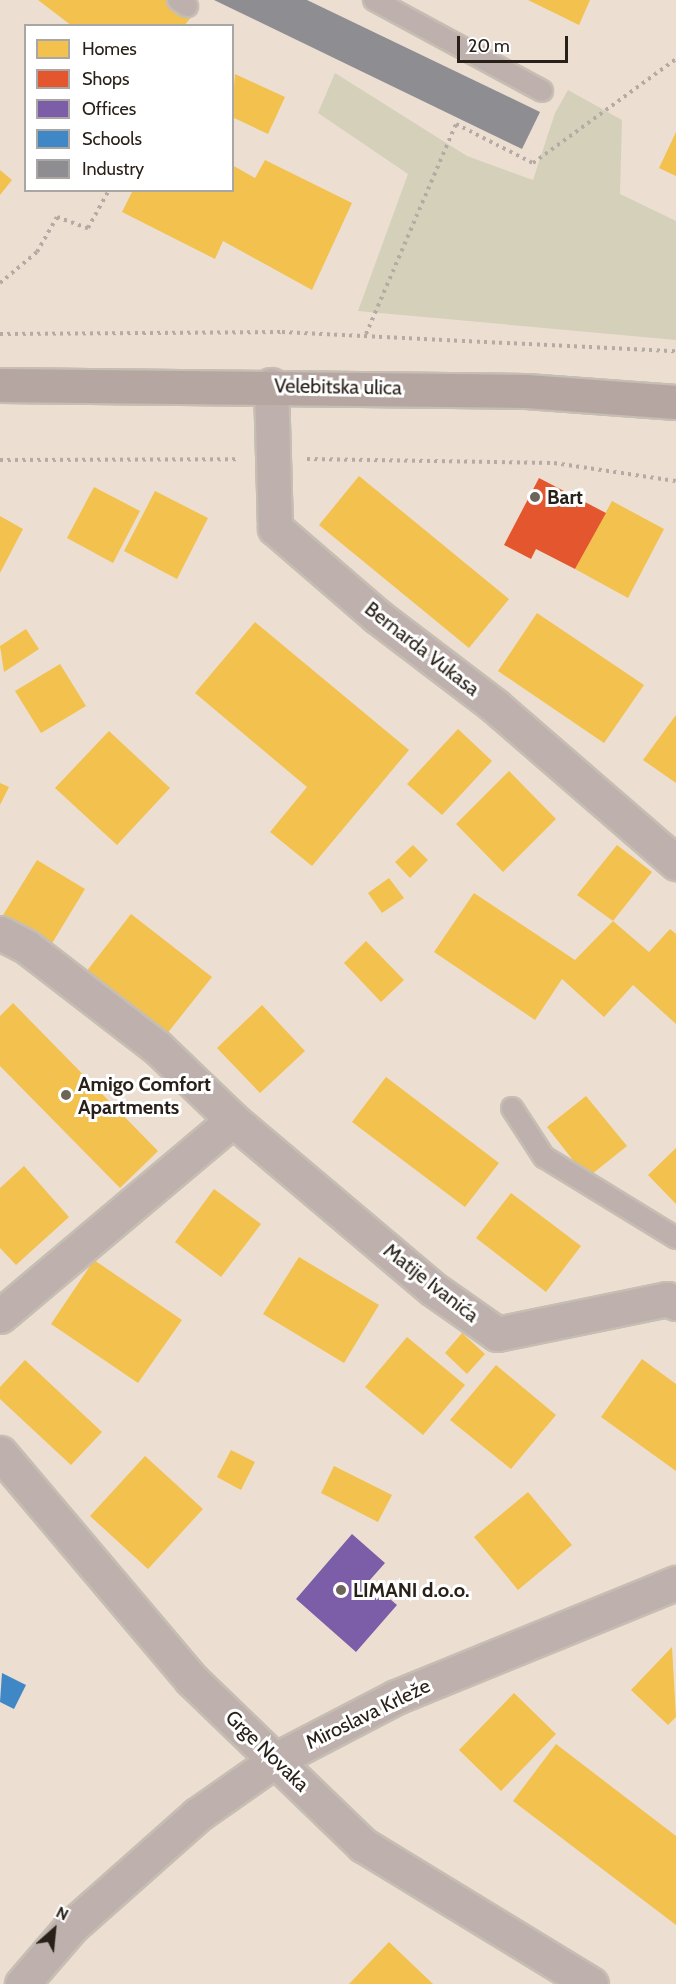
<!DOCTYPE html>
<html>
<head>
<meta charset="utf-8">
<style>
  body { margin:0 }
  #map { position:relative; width:676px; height:1984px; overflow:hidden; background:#ecdfd2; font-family:Cabin,sans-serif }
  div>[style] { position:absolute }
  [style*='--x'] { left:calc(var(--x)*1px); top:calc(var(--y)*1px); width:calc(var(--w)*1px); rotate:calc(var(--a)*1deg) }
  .green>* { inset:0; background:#d4d0ba }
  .homes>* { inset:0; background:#f2c14e }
  .shops>* { inset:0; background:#e4572e }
  .offices>* { inset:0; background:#7b5ea7 }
  .schools>* { inset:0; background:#3f88c5 }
  .industry>* { inset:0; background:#8d8d92 }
  .path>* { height:4px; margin-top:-2px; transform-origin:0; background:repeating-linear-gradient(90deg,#b5aaa4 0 3px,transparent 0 7.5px) }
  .roads { filter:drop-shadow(2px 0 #c6bdb3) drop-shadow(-2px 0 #c6bdb3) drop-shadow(0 2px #c6bdb3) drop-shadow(0 -2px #c6bdb3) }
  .lane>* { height:20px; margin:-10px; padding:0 10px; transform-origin:10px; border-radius:10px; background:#beb0ac }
  .street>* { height:33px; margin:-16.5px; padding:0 16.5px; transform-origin:16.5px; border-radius:16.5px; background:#beb0ac }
  .secondary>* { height:33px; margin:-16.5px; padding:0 16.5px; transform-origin:16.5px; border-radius:16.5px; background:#b6a6a2 }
  .dots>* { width:16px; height:16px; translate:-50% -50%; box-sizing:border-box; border:3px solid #fff; border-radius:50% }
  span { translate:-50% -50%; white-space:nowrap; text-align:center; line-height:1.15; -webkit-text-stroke:6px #fff; paint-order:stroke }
  .street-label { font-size:20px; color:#292119 }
  .poi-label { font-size:20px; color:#292119; font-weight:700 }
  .left { translate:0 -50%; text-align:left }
  .legend { position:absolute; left:24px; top:24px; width:210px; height:168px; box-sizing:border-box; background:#fff; border:2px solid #a9a6a3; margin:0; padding:8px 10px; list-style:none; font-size:18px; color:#292119 }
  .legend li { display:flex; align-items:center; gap:12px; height:30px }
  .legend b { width:30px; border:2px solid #a9a6a3 }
  .north { position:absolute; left:24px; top:1900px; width:60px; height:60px; -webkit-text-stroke:4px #fff; paint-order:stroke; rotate:27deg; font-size:16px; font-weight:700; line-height:24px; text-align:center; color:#292119 }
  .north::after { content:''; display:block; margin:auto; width:21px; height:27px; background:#292119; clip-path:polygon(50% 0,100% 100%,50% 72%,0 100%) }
  .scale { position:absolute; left:457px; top:36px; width:111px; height:27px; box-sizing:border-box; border:3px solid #292119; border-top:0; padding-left:8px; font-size:18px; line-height:21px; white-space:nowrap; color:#292119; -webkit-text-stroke:4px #fff; paint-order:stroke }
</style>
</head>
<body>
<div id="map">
  <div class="green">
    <div style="clip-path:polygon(335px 73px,467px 156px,533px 180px,555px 113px,568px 90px,622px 120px,620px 194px,676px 221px,676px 340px,358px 311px,408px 174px,318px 113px)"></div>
  </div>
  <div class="homes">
    <div style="clip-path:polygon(38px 0,171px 0,192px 16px,184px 26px,72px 26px)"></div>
    <div style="clip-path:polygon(528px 0,590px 0,579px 25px)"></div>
    <div style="clip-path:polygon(235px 74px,285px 97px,268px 134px,232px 117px)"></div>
    <div style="clip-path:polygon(676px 132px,676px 176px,659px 168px)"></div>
    <div style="clip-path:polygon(265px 160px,352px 203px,312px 290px,223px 241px,215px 259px,122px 212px,133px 190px,232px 190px,232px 165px,255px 178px)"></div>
    <div style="clip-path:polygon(0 170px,12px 180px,0 195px)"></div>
    <div style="clip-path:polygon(359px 476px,509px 599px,469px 648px,319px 525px)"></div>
    <div style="clip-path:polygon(94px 487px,140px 511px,113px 563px,67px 538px)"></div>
    <div style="clip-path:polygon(155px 491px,208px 518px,177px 579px,124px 551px)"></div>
    <div style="clip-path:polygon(612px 501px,664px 529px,628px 598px,575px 569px)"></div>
    <div style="clip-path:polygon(0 516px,23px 529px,0 573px)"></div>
    <div style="clip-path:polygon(537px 613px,644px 685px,604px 743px,498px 671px)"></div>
    <div style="clip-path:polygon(255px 622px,409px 750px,312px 866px,270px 832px,307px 787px,195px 693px)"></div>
    <div style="clip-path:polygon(26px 629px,39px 649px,4px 672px,0 646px)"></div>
    <div style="clip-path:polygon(60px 664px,86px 706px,41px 733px,15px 691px)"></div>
    <div style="clip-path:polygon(676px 715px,676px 783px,643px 760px)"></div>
    <div style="clip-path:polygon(458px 729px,492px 761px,442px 815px,407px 784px)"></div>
    <div style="clip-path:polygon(109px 731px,170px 788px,117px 845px,55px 788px)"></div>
    <div style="clip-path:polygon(509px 771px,556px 819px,503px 872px,456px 824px)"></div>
    <div style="clip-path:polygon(0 783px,9px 787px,0 805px)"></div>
    <div style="clip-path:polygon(413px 845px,428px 860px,410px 878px,395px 862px)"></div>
    <div style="clip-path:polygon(617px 845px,652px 872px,613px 921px,577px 895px)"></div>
    <div style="clip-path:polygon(37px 860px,85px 889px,48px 950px,0 920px)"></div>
    <div style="clip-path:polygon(389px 878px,404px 898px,382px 913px,368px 893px)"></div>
    <div style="clip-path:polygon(474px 893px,575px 960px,613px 921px,649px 952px,670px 929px,676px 934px,676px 1024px,633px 985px,604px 1017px,562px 979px,535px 1020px,434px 952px)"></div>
    <div style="clip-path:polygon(131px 914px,212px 977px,166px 1035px,86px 972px)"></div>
    <div style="clip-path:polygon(366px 941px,404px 980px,381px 1002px,344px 963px)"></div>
    <div style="clip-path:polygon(13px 1003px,158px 1151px,120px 1188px,0 1066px,0 1016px)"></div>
    <div style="clip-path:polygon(262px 1005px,305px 1051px,260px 1093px,217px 1048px)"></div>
    <div style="clip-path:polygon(386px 1077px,499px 1163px,465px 1207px,352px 1122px)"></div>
    <div style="clip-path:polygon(586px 1096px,627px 1146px,587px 1178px,547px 1127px)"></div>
    <div style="clip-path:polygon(676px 1148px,676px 1204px,648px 1175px)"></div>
    <div style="clip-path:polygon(24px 1166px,69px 1217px,16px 1265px,0 1248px,0 1188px)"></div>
    <div style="clip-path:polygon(214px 1189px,261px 1224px,221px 1277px,175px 1242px)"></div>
    <div style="clip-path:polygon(511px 1193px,581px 1246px,546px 1292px,476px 1238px)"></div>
    <div style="clip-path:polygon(299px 1257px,379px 1305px,344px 1363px,263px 1314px)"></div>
    <div style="clip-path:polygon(94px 1260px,182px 1320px,138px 1383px,51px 1324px)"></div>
    <div style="clip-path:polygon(462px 1333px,485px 1354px,467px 1374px,445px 1353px)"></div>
    <div style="clip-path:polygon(407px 1337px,465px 1385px,423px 1435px,365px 1387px)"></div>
    <div style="clip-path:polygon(642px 1359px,676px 1384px,676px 1471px,601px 1417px)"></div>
    <div style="clip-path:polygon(25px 1360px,102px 1432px,71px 1465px,0 1399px,0 1387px)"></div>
    <div style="clip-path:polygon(496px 1365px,556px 1415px,511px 1469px,450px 1420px)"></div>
    <div style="clip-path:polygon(231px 1450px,255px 1462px,241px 1490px,217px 1477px)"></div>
    <div style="clip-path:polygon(145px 1456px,203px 1509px,148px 1569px,90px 1516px)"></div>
    <div style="clip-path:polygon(334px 1466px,392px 1495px,378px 1522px,321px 1493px)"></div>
    <div style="clip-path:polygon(528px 1492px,572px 1545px,518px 1590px,474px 1537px)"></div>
    <div style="clip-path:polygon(672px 1647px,676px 1717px,668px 1725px,631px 1690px)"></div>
    <div style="clip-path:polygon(514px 1693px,556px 1734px,501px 1791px,459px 1750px)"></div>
    <div style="clip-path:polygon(556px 1744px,676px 1836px,676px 1925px,513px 1801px)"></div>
    <div style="clip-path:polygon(389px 1942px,433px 1984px,349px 1984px)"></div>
  </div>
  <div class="shops">
    <div style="clip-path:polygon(539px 478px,606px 513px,575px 569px,536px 549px,531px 559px,504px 545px)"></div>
  </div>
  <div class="offices">
    <div style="clip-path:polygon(352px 1534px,385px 1563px,369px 1581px,397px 1605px,356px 1652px,296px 1599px)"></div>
  </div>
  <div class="schools">
    <div style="clip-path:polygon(2px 1673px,26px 1685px,14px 1709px,0 1702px)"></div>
  </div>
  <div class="industry">
    <div style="clip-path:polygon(214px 0,307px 0,540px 112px,522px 149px)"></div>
  </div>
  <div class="path">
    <div style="--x:0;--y:283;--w:48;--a:-40"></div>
    <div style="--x:37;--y:252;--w:40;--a:-60.3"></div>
    <div style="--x:57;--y:217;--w:33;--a:20"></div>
    <div style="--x:88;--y:228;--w:43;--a:-61.1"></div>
    <div style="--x:0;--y:334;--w:282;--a:-0.4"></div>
    <div style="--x:282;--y:332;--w:394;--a:2.8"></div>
    <div style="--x:366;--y:334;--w:228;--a:-66.8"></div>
    <div style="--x:456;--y:124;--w:86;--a:26.9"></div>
    <div style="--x:533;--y:163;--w:177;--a:-36"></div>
    <div style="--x:307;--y:459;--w:247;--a:0.9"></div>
    <div style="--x:554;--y:463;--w:123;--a:8.4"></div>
    <div style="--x:0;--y:460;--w:239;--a:-0.2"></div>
  </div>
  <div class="roads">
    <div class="lane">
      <div style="--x:178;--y:0;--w:11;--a:34"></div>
      <div style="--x:374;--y:0;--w:191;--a:28.4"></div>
      <div style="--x:512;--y:1108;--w:59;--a:56.9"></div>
      <div style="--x:544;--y:1157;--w:155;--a:31.5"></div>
    </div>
    <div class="street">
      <div style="--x:271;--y:385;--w:143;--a:88.4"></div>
      <div style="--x:275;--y:528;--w:135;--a:40.8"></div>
      <div style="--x:377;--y:616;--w:148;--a:37.3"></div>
      <div style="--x:495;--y:706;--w:240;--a:40.9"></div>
      <div style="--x:0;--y:933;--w:30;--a:27"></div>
      <div style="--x:27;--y:947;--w:164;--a:37.6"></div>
      <div style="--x:157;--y:1047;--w:105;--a:43.8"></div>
      <div style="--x:233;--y:1120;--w:262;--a:40.2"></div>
      <div style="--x:433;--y:1289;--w:78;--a:35.1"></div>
      <div style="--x:497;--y:1334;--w:174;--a:-11.6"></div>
      <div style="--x:667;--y:1299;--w:10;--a:24"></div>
      <div style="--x:0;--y:1316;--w:304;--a:-40.1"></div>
      <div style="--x:0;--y:1453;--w:296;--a:49.8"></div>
      <div style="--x:191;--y:1679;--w:239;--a:44"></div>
      <div style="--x:363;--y:1845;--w:267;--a:31.4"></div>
      <div style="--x:22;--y:1984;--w:75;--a:-49.3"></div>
      <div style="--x:71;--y:1927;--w:169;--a:-41.6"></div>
      <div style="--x:197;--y:1815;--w:98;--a:-35"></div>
      <div style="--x:277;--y:1759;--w:134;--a:-27.5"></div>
      <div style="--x:396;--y:1697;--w:302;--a:-22.2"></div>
    </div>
    <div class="secondary">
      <div style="--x:0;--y:385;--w:526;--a:0.65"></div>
      <div style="--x:526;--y:391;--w:150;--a:4.2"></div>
    </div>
  </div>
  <div class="dots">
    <div style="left:535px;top:497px;background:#6d645a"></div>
    <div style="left:66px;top:1095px;background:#6d645a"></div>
    <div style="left:341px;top:1590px;background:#6d645a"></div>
  </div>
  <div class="street-label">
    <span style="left:338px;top:387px;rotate:1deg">Velebitska ulica</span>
    <span style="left:422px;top:649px;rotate:38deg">Bernarda Vukasa</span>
    <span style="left:431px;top:1283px;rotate:38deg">Matije Ivanića</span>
    <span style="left:368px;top:1714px;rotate:-26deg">Miroslava Krleže</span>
    <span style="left:267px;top:1751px;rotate:44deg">Grge Novaka</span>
  </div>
  <div class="poi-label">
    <span class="left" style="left:547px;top:497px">Bart</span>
    <span class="left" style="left:78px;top:1096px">Amigo Comfort<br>Apartments</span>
    <span class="left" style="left:353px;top:1590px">LIMANI d.o.o.</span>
  </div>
  <ul class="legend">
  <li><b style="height:16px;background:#f2c14e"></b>Homes</li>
  <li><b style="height:16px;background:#e4572e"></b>Shops</li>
  <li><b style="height:16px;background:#7b5ea7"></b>Offices</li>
  <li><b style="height:16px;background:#3f88c5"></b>Schools</li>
  <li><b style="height:16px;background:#8d8d92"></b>Industry</li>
  </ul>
  <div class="north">N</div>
  <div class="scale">20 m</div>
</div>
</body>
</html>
